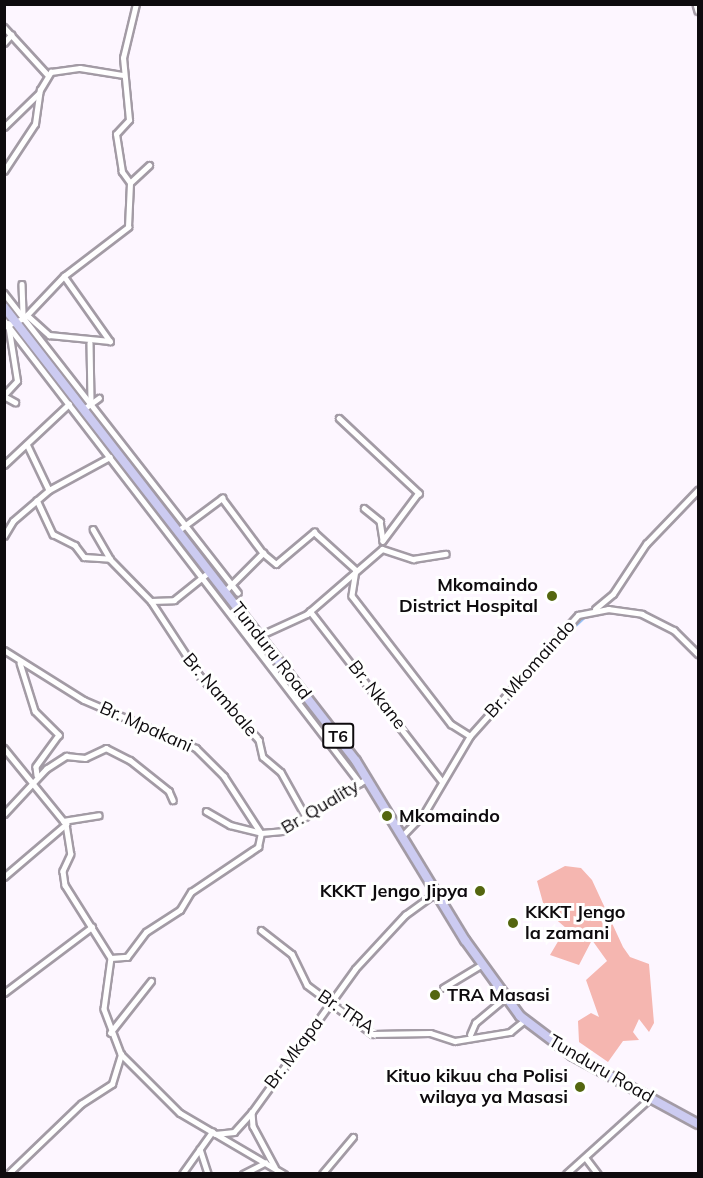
<!DOCTYPE html>
<html>
<head>
<meta charset="utf-8">
<style>
  body { margin:0 }
  #map { position:relative; width:703px; height:1178px; overflow:hidden; background:#fdf6ff; font-family:Mulish,sans-serif }
  div>[style] { position:absolute }
  [style*='--x'] { left:calc(var(--x)*1px); top:calc(var(--y)*1px); width:calc(var(--w)*1px); rotate:calc(var(--a)*1deg) }
  .green>* { inset:0; background:#f5b6b0 }
  .stream>* { height:1.5px; margin:-0.75px; padding:0 0.75px; transform-origin:0.75px; border-radius:0.75px; background:#97c2f8 }
  .roads { filter:drop-shadow(2px 0 #a39ba5) drop-shadow(-2px 0 #a39ba5) drop-shadow(0 2px #a39ba5) drop-shadow(0 -2px #a39ba5) }
  .street>* { height:4.5px; margin:-2.25px; padding:0 2.25px; transform-origin:2.25px; border-radius:2.25px; background:#fff }
  .highway>* { height:8px; margin:-4px; padding:0 4px; transform-origin:4px; border-radius:4px; background:#cccbf1 }
  .dots>* { width:16px; height:16px; translate:-50% -50%; box-sizing:border-box; border:3px solid #fff; border-radius:50% }
  span { translate:-50% -50%; white-space:nowrap; text-align:center; line-height:1.15; -webkit-text-stroke:6px #fff; paint-order:stroke }
  .shield-label span { padding:2px 4px; background:#fff; border:2px solid; border-radius:4px; -webkit-text-stroke-width:0 }
  .shield-label { font-size:16px; color:#0e0b0e; font-weight:700 }
  .poi-label { font-size:18px; color:#0e0b0e; font-weight:700 }
  .right { translate:-100% -50%; text-align:right }
  .left { translate:0 -50%; text-align:left }
  .street-label { font-size:18px; color:#0e0b0e }
  .frame { position:absolute; inset:0; border:6px solid #0e0b0e; pointer-events:none }
</style>
</head>
<body>
<div id="map">
  <div class="green">
    <div style="clip-path:polygon(565px 866px,581px 868px,592px 880px,623px 947px,630px 957px,649px 964px,654px 1023px,649px 1032px,639px 1019px,633px 1032px,639px 1040px,623px 1041px,608px 1062px,579px 1042px,578px 1021px,591px 1013px,599px 1017px,586px 980px,607px 961px,592px 940px,579px 965px,550px 955px,566px 928px,545px 910px,537px 881px)"></div>
  </div>
  <div class="stream">
    <div style="--x:603;--y:612;--w:10;--a:6"></div>
    <div style="--x:546;--y:654;--w:59;--a:-42.9"></div>
  </div>
  <div class="roads">
    <div class="street">
      <div style="--x:696;--y:4;--w:7;--a:74"></div>
      <div style="--x:4;--y:27;--w:65;--a:47.5"></div>
      <div style="--x:4;--y:43;--w:11;--a:-49"></div>
      <div style="--x:4;--y:127;--w:49;--a:-44.2"></div>
      <div style="--x:4;--y:171;--w:56;--a:-56.6"></div>
      <div style="--x:35;--y:124;--w:34;--a:-82"></div>
      <div style="--x:40;--y:90;--w:21;--a:-59"></div>
      <div style="--x:51;--y:72;--w:29;--a:-8"></div>
      <div style="--x:80;--y:68;--w:44;--a:9.2"></div>
      <div style="--x:130;--y:183;--w:14;--a:-126"></div>
      <div style="--x:122;--y:172;--w:38;--a:-99"></div>
      <div style="--x:116;--y:134;--w:19;--a:-47"></div>
      <div style="--x:129;--y:120;--w:62;--a:-95.5"></div>
      <div style="--x:123;--y:58;--w:56;--a:-76.5"></div>
      <div style="--x:64;--y:276;--w:80;--a:54.7"></div>
      <div style="--x:22;--y:284;--w:33;--a:88"></div>
      <div style="--x:4;--y:293;--w:380;--a:52"></div>
      <div style="--x:27;--y:315;--w:30;--a:42"></div>
      <div style="--x:49;--y:335;--w:61;--a:5.6"></div>
      <div style="--x:4;--y:320;--w:584;--a:52.44"></div>
      <div style="--x:4;--y:327;--w:22;--a:-24"></div>
      <div style="--x:24;--y:318;--w:58;--a:-46.4"></div>
      <div style="--x:64;--y:276;--w:81;--a:-37.4"></div>
      <div style="--x:128;--y:227;--w:44;--a:-87.4"></div>
      <div style="--x:130;--y:183;--w:26;--a:-43"></div>
      <div style="--x:90;--y:343;--w:57;--a:89"></div>
      <div style="--x:4;--y:395;--w:19;--a:-47"></div>
      <div style="--x:17;--y:381;--w:58;--a:-99"></div>
      <div style="--x:4;--y:396;--w:13;--a:29"></div>
      <div style="--x:85;--y:408;--w:17;--a:-36"></div>
      <div style="--x:339;--y:418;--w:110;--a:43.2"></div>
      <div style="--x:419;--y:493;--w:60;--a:126.9"></div>
      <div style="--x:27;--y:444;--w:51;--a:64.4"></div>
      <div style="--x:4;--y:465;--w:89;--a:-43.2"></div>
      <div style="--x:37;--y:500;--w:38;--a:65"></div>
      <div style="--x:53;--y:534;--w:25;--a:27"></div>
      <div style="--x:75;--y:545;--w:15;--a:53"></div>
      <div style="--x:84;--y:557;--w:26;--a:4"></div>
      <div style="--x:110;--y:559;--w:59;--a:45.7"></div>
      <div style="--x:151;--y:601;--w:23;--a:-2"></div>
      <div style="--x:174;--y:600;--w:45;--a:-38.7"></div>
      <div style="--x:364;--y:508;--w:21;--a:39"></div>
      <div style="--x:380;--y:521;--w:19;--a:81"></div>
      <div style="--x:93;--y:529;--w:34;--a:60"></div>
      <div style="--x:179;--y:530;--w:54;--a:-36.7"></div>
      <div style="--x:222;--y:498;--w:69;--a:53.3"></div>
      <div style="--x:4;--y:536;--w:17;--a:-59"></div>
      <div style="--x:13;--y:521;--w:48;--a:-40.7"></div>
      <div style="--x:49;--y:490;--w:69;--a:-28.4"></div>
      <div style="--x:225;--y:591;--w:54;--a:-45"></div>
      <div style="--x:263;--y:553;--w:17;--a:40"></div>
      <div style="--x:276;--y:564;--w:50;--a:-40.1"></div>
      <div style="--x:314;--y:532;--w:57;--a:42.1"></div>
      <div style="--x:356;--y:570;--w:26;--a:99"></div>
      <div style="--x:352;--y:596;--w:162;--a:52.3"></div>
      <div style="--x:451;--y:724;--w:22;--a:32"></div>
      <div style="--x:151;--y:601;--w:90;--a:56.8"></div>
      <div style="--x:200;--y:676;--w:87;--a:47.3"></div>
      <div style="--x:259;--y:740;--w:17;--a:77"></div>
      <div style="--x:263;--y:757;--w:23;--a:40"></div>
      <div style="--x:281;--y:772;--w:51;--a:60.9"></div>
      <div style="--x:595;--y:609;--w:23;--a:-40"></div>
      <div style="--x:613;--y:594;--w:60;--a:-56.6"></div>
      <div style="--x:646;--y:544;--w:75;--a:-46.1"></div>
      <div style="--x:310;--y:611;--w:215;--a:52.2"></div>
      <div style="--x:259;--y:636;--w:53;--a:-24.6"></div>
      <div style="--x:307;--y:614;--w:99;--a:-40.9"></div>
      <div style="--x:382;--y:549;--w:33;--a:18"></div>
      <div style="--x:413;--y:559;--w:33;--a:-9"></div>
      <div style="--x:4;--y:650;--w:94;--a:32"></div>
      <div style="--x:84;--y:700;--w:122;--a:23.2"></div>
      <div style="--x:196;--y:748;--w:40;--a:45"></div>
      <div style="--x:224;--y:776;--w:68;--a:57"></div>
      <div style="--x:20;--y:663;--w:50;--a:72.6"></div>
      <div style="--x:35;--y:711;--w:34;--a:45"></div>
      <div style="--x:59;--y:735;--w:39;--a:126"></div>
      <div style="--x:36;--y:767;--w:8;--a:83"></div>
      <div style="--x:4;--y:748;--w:98;--a:50.8"></div>
      <div style="--x:66;--y:824;--w:30;--a:81"></div>
      <div style="--x:71;--y:854;--w:19;--a:115"></div>
      <div style="--x:63;--y:871;--w:14;--a:82"></div>
      <div style="--x:65;--y:885;--w:86;--a:57.8"></div>
      <div style="--x:111;--y:958;--w:51;--a:97.8"></div>
      <div style="--x:104;--y:1009;--w:48;--a:69.3"></div>
      <div style="--x:121;--y:1054;--w:83;--a:45"></div>
      <div style="--x:180;--y:1113;--w:121;--a:30.4"></div>
      <div style="--x:206;--y:811;--w:28;--a:30"></div>
      <div style="--x:230;--y:825;--w:30;--a:14"></div>
      <div style="--x:4;--y:814;--w:62;--a:-47"></div>
      <div style="--x:46;--y:769;--w:24;--a:-33"></div>
      <div style="--x:66;--y:756;--w:19;--a:6"></div>
      <div style="--x:85;--y:758;--w:23;--a:-25"></div>
      <div style="--x:106;--y:748;--w:27;--a:27"></div>
      <div style="--x:130;--y:760;--w:50;--a:38.5"></div>
      <div style="--x:169;--y:791;--w:10;--a:66"></div>
      <div style="--x:63;--y:821;--w:36;--a:-9"></div>
      <div style="--x:404;--y:834;--w:30;--a:-46"></div>
      <div style="--x:425;--y:812;--w:88;--a:-59.4"></div>
      <div style="--x:470;--y:736;--w:162;--a:-48.2"></div>
      <div style="--x:578;--y:615;--w:31;--a:-11"></div>
      <div style="--x:608;--y:609;--w:34;--a:8"></div>
      <div style="--x:642;--y:614;--w:36;--a:27"></div>
      <div style="--x:674;--y:630;--w:34;--a:45"></div>
      <div style="--x:4;--y:877;--w:82;--a:-40.5"></div>
      <div style="--x:261;--y:930;--w:39;--a:38"></div>
      <div style="--x:292;--y:954;--w:34;--a:64"></div>
      <div style="--x:307;--y:985;--w:82;--a:36.6"></div>
      <div style="--x:373;--y:1034;--w:57;--a:-1"></div>
      <div style="--x:430;--y:1033;--w:26;--a:18"></div>
      <div style="--x:455;--y:1041;--w:56;--a:-9.3"></div>
      <div style="--x:510;--y:1032;--w:19;--a:-39"></div>
      <div style="--x:111;--y:958;--w:16;--a:-4"></div>
      <div style="--x:127;--y:957;--w:31;--a:-53"></div>
      <div style="--x:146;--y:932;--w:40;--a:-32.9"></div>
      <div style="--x:180;--y:910;--w:21;--a:-59"></div>
      <div style="--x:191;--y:892;--w:81;--a:-33.9"></div>
      <div style="--x:258;--y:847;--w:14;--a:-78"></div>
      <div style="--x:261;--y:833;--w:21;--a:-5"></div>
      <div style="--x:282;--y:831;--w:95;--a:-31.7"></div>
      <div style="--x:443;--y:988;--w:44;--a:-31.2"></div>
      <div style="--x:4;--y:993;--w:110;--a:-36.9"></div>
      <div style="--x:110;--y:1033;--w:66;--a:-51.7"></div>
      <div style="--x:470;--y:1035;--w:13;--a:-67"></div>
      <div style="--x:475;--y:1023;--w:39;--a:-40"></div>
      <div style="--x:252;--y:1112;--w:14;--a:86"></div>
      <div style="--x:253;--y:1126;--w:47;--a:61.8"></div>
      <div style="--x:215;--y:1134;--w:19;--a:-6"></div>
      <div style="--x:234;--y:1132;--w:27;--a:-48"></div>
      <div style="--x:252;--y:1112;--w:176;--a:-54.2"></div>
      <div style="--x:355;--y:969;--w:74;--a:-47.2"></div>
      <div style="--x:405;--y:915;--w:39;--a:-36"></div>
      <div style="--x:200;--y:1149;--w:26;--a:72"></div>
      <div style="--x:586;--y:1158;--w:20;--a:53"></div>
      <div style="--x:8;--y:1174;--w:101;--a:-43.8"></div>
      <div style="--x:81;--y:1104;--w:37;--a:-33"></div>
      <div style="--x:112;--y:1084;--w:31;--a:-73"></div>
      <div style="--x:182;--y:1174;--w:52;--a:-54.5"></div>
      <div style="--x:243;--y:1174;--w:25;--a:-27"></div>
      <div style="--x:322;--y:1174;--w:48;--a:-50"></div>
      <div style="--x:566;--y:1174;--w:113;--a:-42.1"></div>
    </div>
    <div class="highway">
      <div style="--x:4;--y:307;--w:574;--a:52.21"></div>
      <div style="--x:356;--y:761;--w:210;--a:58.7"></div>
      <div style="--x:465;--y:940;--w:94;--a:54.1"></div>
      <div style="--x:520;--y:1016;--w:66;--a:37"></div>
      <div style="--x:573;--y:1056;--w:142;--a:28.5"></div>
    </div>
  </div>
  <div class="dots">
    <div style="left:552px;top:596px;background:#54660f"></div>
    <div style="left:387px;top:816px;background:#54660f"></div>
    <div style="left:480px;top:891px;background:#54660f"></div>
    <div style="left:513px;top:923px;background:#54660f"></div>
    <div style="left:435px;top:995px;background:#54660f"></div>
    <div style="left:580px;top:1087px;background:#54660f"></div>
  </div>
  <div class="shield-label">
    <span style="left:338px;top:736px">T6</span>
  </div>
  <div class="poi-label">
    <span class="right" style="left:538px;top:596px">Mkomaindo<br>District Hospital</span>
    <span class="left" style="left:399px;top:816px">Mkomaindo</span>
    <span class="right" style="left:468px;top:891px">KKKT Jengo Jipya</span>
    <span class="left" style="left:525px;top:923px">KKKT Jengo<br>la zamani</span>
    <span class="left" style="left:447px;top:995px">TRA Masasi</span>
    <span class="right" style="left:568px;top:1087px">Kituo kikuu cha Polisi<br>wilaya ya Masasi</span>
  </div>
  <div class="street-label">
    <span style="left:271px;top:651px;rotate:52deg">Tunduru Road</span>
    <span style="left:530px;top:669px;rotate:-48deg">Br. Mkomaindo</span>
    <span style="left:220px;top:695px;rotate:49deg">Br. Nambale</span>
    <span style="left:377px;top:695px;rotate:52deg">Br. Nkane</span>
    <span style="left:146px;top:727px;rotate:24deg">Br. Mpakani</span>
    <span style="left:320px;top:807px;rotate:-31deg">Br. Quality</span>
    <span style="left:346px;top:1012px;rotate:34deg">Br. TRA</span>
    <span style="left:294px;top:1053px;rotate:-53deg">Br. Mkapa</span>
    <span style="left:601px;top:1069px;rotate:30deg">Tunduru Road</span>
  </div>
  <div class="frame"></div>
</div>
</body>
</html>
